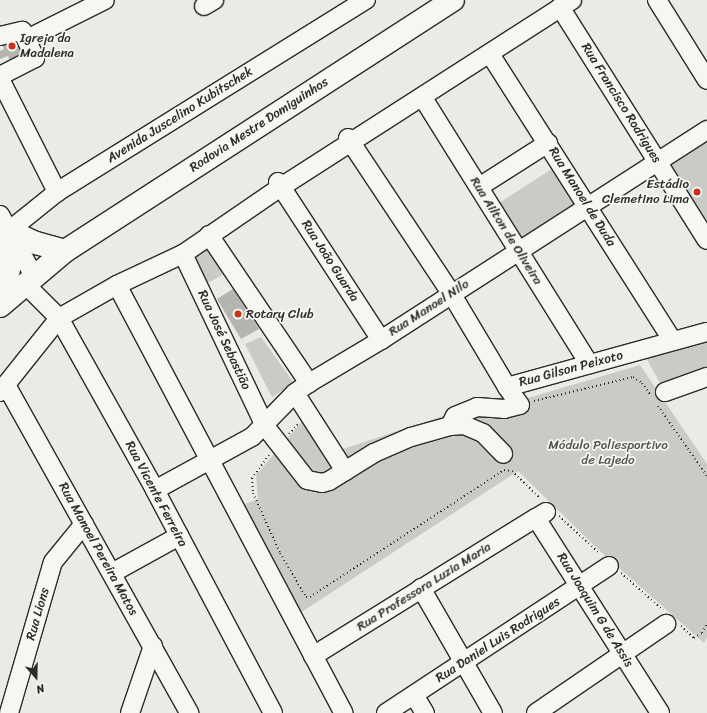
<!DOCTYPE html>
<html>
<head>
<meta charset="utf-8">
<style>
  body { margin:0 }
  #map { position:relative; width:707px; height:713px; overflow:hidden; background:#eaeae6; font-family:Sriracha,sans-serif }
  div>[style] { position:absolute }
  [style*='--x'] { left:calc(var(--x)*1px); top:calc(var(--y)*1px); width:calc(var(--w)*1px); rotate:calc(var(--a)*1deg) }
  .green>* { inset:0; background:#cacac7 }
  .building>* { inset:0; background:#b4b4b1 }
  .path>* { height:2px; margin-top:-1px; transform-origin:0; background:repeating-linear-gradient(90deg,#2b2b2b 0 1px,transparent 0 4px) }
  .roads { filter:drop-shadow(1px 0 #2b2b2b) drop-shadow(-1px 0 #2b2b2b) drop-shadow(0 1px #2b2b2b) drop-shadow(0 -1px #2b2b2b) }
  .minor>* { height:18px; margin:-9px; padding:0 9px; transform-origin:9px; border-radius:9px; background:#f6f6f2 }
  .major>* { height:22px; margin:-11px; padding:0 11px; transform-origin:11px; border-radius:11px; background:#f6f6f2 }
  .dots>* { width:11px; height:11px; translate:-50% -50%; box-sizing:border-box; border:2px solid #f6f6f2; border-radius:50% }
  span { translate:-50% -50%; white-space:nowrap; text-align:center; line-height:1.15; -webkit-text-stroke:3.5px #f6f6f2; paint-order:stroke }
  .poi-label { font-size:13px; color:#2b2b2b }
  .left { translate:0 -50%; text-align:left }
  .right { translate:-100% -50%; text-align:right }
  .street-label { font-size:13px; color:#2b2b2b }
  .park-label { font-size:13px; color:#535352 }
  .north { position:absolute; left:16px; top:657px; width:40px; height:40px; -webkit-text-stroke:3px #f6f6f2; paint-order:stroke; rotate:160deg; font-size:11px; font-weight:700; line-height:16px; text-align:center; color:#2b2b2b }
  .north::after { content:''; display:block; margin:auto; width:14px; height:18px; background:#2b2b2b; clip-path:polygon(50% 0,100% 100%,50% 72%,0 100%) }
</style>
</head>
<body>
<div id="map">
  <div class="green">
    <div style="clip-path:polygon(707px 140px,707px 220px,667px 164px)"></div>
    <div style="clip-path:polygon(555px 167px,578px 207px,520px 245px,496px 205px)"></div>
    <div style="clip-path:polygon(209px 246px,226px 273px,206px 284px,192px 256px)"></div>
    <div style="clip-path:polygon(261px 337px,294px 383px,272px 397px,245px 344px)"></div>
    <div style="clip-path:polygon(707px 340px,707px 370px,662px 386px,646px 358px)"></div>
    <div style="clip-path:polygon(640px 365px,707px 464px,707px 637px,704px 643px,600px 551px,518px 471px,297px 615px,242px 505px,258px 499px,256px 475px,306px 417px,340px 450px,504px 396px,511px 403px)"></div>
  </div>
  <div class="building">
    <div style="clip-path:polygon(18px 36px,25px 55px,10px 61px,8px 56px,0 59px,0 51px,4px 49px,1px 42px)"></div>
    <div style="clip-path:polygon(233px 289px,259px 329px,241px 339px,217px 299px)"></div>
  </div>
  <div class="path">
    <div style="--x:534;--y:401;--w:102;--a:-13.6"></div>
    <div style="--x:633;--y:377;--w:11;--a:34"></div>
    <div style="--x:642;--y:383;--w:14;--a:54"></div>
    <div style="--x:658;--y:406;--w:85;--a:55"></div>
    <div style="--x:289;--y:434;--w:13;--a:-48"></div>
    <div style="--x:269;--y:455;--w:29;--a:126"></div>
    <div style="--x:252;--y:478;--w:15;--a:86"></div>
    <div style="--x:253;--y:493;--w:66;--a:65.8"></div>
    <div style="--x:280;--y:553;--w:51;--a:59.4"></div>
    <div style="--x:306;--y:597;--w:4;--a:0"></div>
    <div style="--x:310;--y:597;--w:232;--a:-33.2"></div>
    <div style="--x:504;--y:470;--w:8;--a:7"></div>
    <div style="--x:512;--y:471;--w:39;--a:44"></div>
    <div style="--x:559;--y:516;--w:56;--a:42.8"></div>
    <div style="--x:621;--y:573;--w:56;--a:41.4"></div>
    <div style="--x:681;--y:626;--w:18;--a:43"></div>
    <div style="--x:694;--y:638;--w:9;--a:-32"></div>
    <div style="--x:702;--y:633;--w:11;--a:-63"></div>
  </div>
  <div class="roads">
    <div class="minor">
      <div style="--x:657;--y:0;--w:94;--a:58"></div>
      <div style="--x:204;--y:6;--w:12;--a:-31"></div>
      <div style="--x:560;--y:7;--w:275;--a:57.8"></div>
      <div style="--x:0;--y:36;--w:23;--a:-13"></div>
      <div style="--x:22;--y:31;--w:30;--a:64"></div>
      <div style="--x:35;--y:58;--w:39;--a:153"></div>
      <div style="--x:27;--y:39;--w:87;--a:-26.6"></div>
      <div style="--x:490;--y:54;--w:340;--a:57.5"></div>
      <div style="--x:0;--y:79;--w:127;--a:63.2"></div>
      <div style="--x:423;--y:98;--w:314;--a:58"></div>
      <div style="--x:348;--y:138;--w:186;--a:56.4"></div>
      <div style="--x:451;--y:293;--w:109;--a:59.2"></div>
      <div style="--x:507;--y:387;--w:207;--a:-15.4"></div>
      <div style="--x:278;--y:182;--w:189;--a:56.9"></div>
      <div style="--x:479;--y:187;--w:82;--a:-32.5"></div>
      <div style="--x:0;--y:215;--w:70;--a:60.9"></div>
      <div style="--x:209;--y:235;--w:179;--a:56"></div>
      <div style="--x:0;--y:238;--w:73;--a:-38.9"></div>
      <div style="--x:57;--y:192;--w:364;--a:-31.9"></div>
      <div style="--x:183;--y:254;--w:191;--a:64.5"></div>
      <div style="--x:265;--y:426;--w:68;--a:52.1"></div>
      <div style="--x:307;--y:480;--w:15;--a:11"></div>
      <div style="--x:322;--y:483;--w:7;--a:-16"></div>
      <div style="--x:329;--y:481;--w:53;--a:-31.9"></div>
      <div style="--x:374;--y:453;--w:40;--a:-23.4"></div>
      <div style="--x:411;--y:437;--w:41;--a:-15.8"></div>
      <div style="--x:450;--y:426;--w:14;--a:-4"></div>
      <div style="--x:464;--y:425;--w:21;--a:23"></div>
      <div style="--x:483;--y:433;--w:29;--a:46"></div>
      <div style="--x:25;--y:284;--w:48;--a:45"></div>
      <div style="--x:59;--y:318;--w:197;--a:60.8"></div>
      <div style="--x:155;--y:490;--w:252;--a:62.1"></div>
      <div style="--x:117;--y:285;--w:484;--a:62.1"></div>
      <div style="--x:6;--y:385;--w:376;--a:60.8"></div>
      <div style="--x:0;--y:392;--w:95;--a:-51.4"></div>
      <div style="--x:59;--y:318;--w:67;--a:-29.6"></div>
      <div style="--x:117;--y:285;--w:73;--a:-25.2"></div>
      <div style="--x:183;--y:254;--w:119;--a:-34.4"></div>
      <div style="--x:281;--y:187;--w:346;--a:-32.7"></div>
      <div style="--x:665;--y:392;--w:45;--a:-19.7"></div>
      <div style="--x:295;--y:393;--w:93;--a:57.3"></div>
      <div style="--x:450;--y:426;--w:11;--a:-63"></div>
      <div style="--x:455;--y:416;--w:24;--a:-22"></div>
      <div style="--x:477;--y:407;--w:27;--a:4"></div>
      <div style="--x:504;--y:409;--w:16;--a:-14"></div>
      <div style="--x:520;--y:405;--w:22;--a:-126"></div>
      <div style="--x:155;--y:490;--w:111;--a:-28.7"></div>
      <div style="--x:252;--y:437;--w:62;--a:-45.7"></div>
      <div style="--x:295;--y:393;--w:17;--a:-36"></div>
      <div style="--x:309;--y:383;--w:84;--a:-30.8"></div>
      <div style="--x:381;--y:340;--w:388;--a:-32.8"></div>
      <div style="--x:546;--y:512;--w:12;--a:149"></div>
      <div style="--x:536;--y:518;--w:231;--a:57.5"></div>
      <div style="--x:112;--y:573;--w:77;--a:-28.9"></div>
      <div style="--x:421;--y:588;--w:144;--a:60.1"></div>
      <div style="--x:313;--y:656;--w:262;--a:-31.8"></div>
      <div style="--x:414;--y:695;--w:21;--a:59"></div>
      <div style="--x:9;--y:713;--w:157;--a:-73.8"></div>
      <div style="--x:53;--y:562;--w:49;--a:-50.8"></div>
      <div style="--x:130;--y:713;--w:71;--a:-71.1"></div>
      <div style="--x:386;--y:713;--w:267;--a:-33.4"></div>
      <div style="--x:536;--y:713;--w:158;--a:-34.4"></div>
    </div>
    <div class="major">
      <div style="--x:8;--y:230;--w:31;--a:25"></div>
      <div style="--x:36;--y:243;--w:30;--a:15"></div>
      <div style="--x:3;--y:303;--w:40;--a:-80"></div>
      <div style="--x:10;--y:264;--w:34;--a:-93"></div>
      <div style="--x:0;--y:306;--w:85;--a:-40.2"></div>
      <div style="--x:65;--y:251;--w:462;--a:-32.9"></div>
    </div>
  </div>
  <div class="dots">
    <div style="left:12px;top:46px;background:#c8321e"></div>
    <div style="left:697px;top:192px;background:#c8321e"></div>
    <div style="left:238px;top:314px;background:#c8321e"></div>
  </div>
  <div class="poi-label">
    <span class="left" style="left:20px;top:46px">Igreja da<br>Madalena</span>
    <span class="right" style="left:689px;top:192px">Estádio<br>Clemetino Lima</span>
    <span class="left" style="left:246px;top:314px">Rotary Club</span>
  </div>
  <div class="street-label">
    <span style="left:621px;top:103px;rotate:58deg">Rua Francisco Rodrigues</span>
    <span style="left:180px;top:115px;rotate:-32deg">Avenida Juscelino Kubitschek</span>
    <span style="left:259px;top:125px;rotate:-33deg">Rodovia Mestre Domiguinhos</span>
    <span style="left:582px;top:197px;rotate:58deg">Rua Manoel de Duda</span>
    <span style="left:506px;top:231px;rotate:58deg">Rua Ailton de Oliveira</span>
    <span style="left:330px;top:261px;rotate:57deg">Rua João Guarda</span>
    <span style="left:429px;top:308px;rotate:-33deg">Rua Manoel Nilo</span>
    <span style="left:224px;top:340px;rotate:65deg">Rua José Sebastião</span>
    <span style="left:571px;top:369px;rotate:-15deg">Rua Gilson Peixoto</span>
    <span style="left:156px;top:494px;rotate:62deg">Rua Vicente Ferreira</span>
    <span style="left:98px;top:549px;rotate:61deg">Rua Manoel Pereira Matos</span>
    <span style="left:424px;top:587px;rotate:-32deg">Rua Professora Luzia Maria</span>
    <span style="left:595px;top:610px;rotate:58deg">Rua Joaquim G de Assis</span>
    <span style="left:38px;top:614px;rotate:-74deg">Rua Lions</span>
    <span style="left:498px;top:640px;rotate:-33deg">Rua Daniel Luis Rodrigues</span>
  </div>
  <div class="park-label">
    <span style="left:608px;top:453px">Módulo Poliesportivo<br>de Lajedo</span>
  </div>
  <div class="north">N</div>
</div>
</body>
</html>
